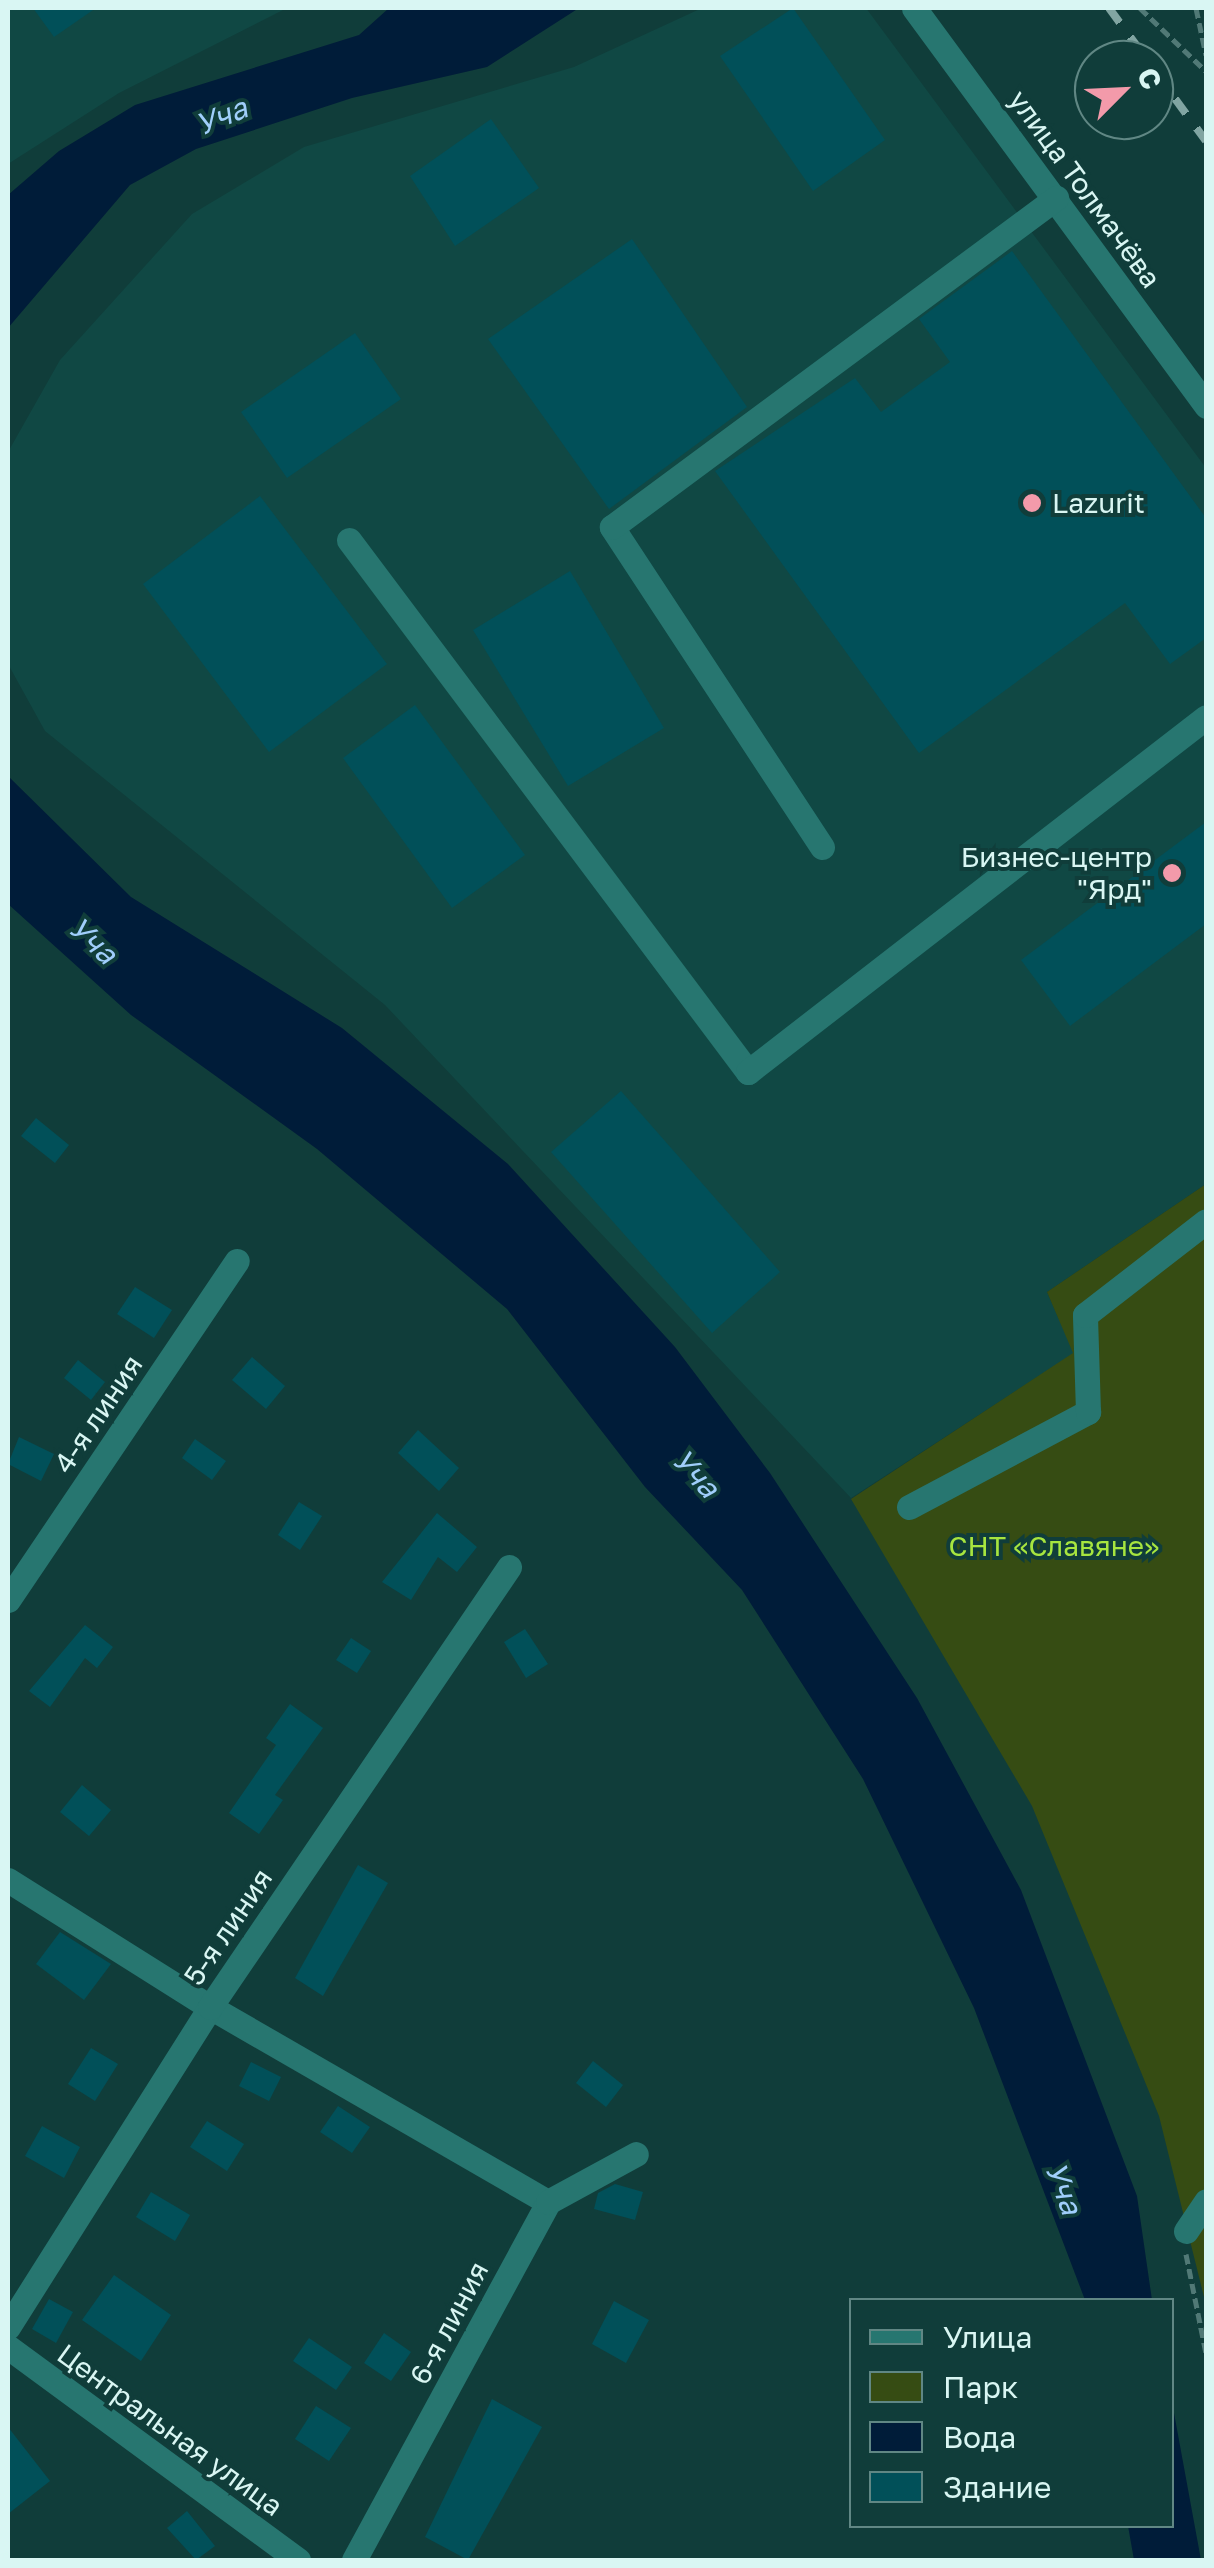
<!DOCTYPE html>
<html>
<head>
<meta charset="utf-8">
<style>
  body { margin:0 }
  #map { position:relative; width:1214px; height:2568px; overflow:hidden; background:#103d3a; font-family:"Golos Text",sans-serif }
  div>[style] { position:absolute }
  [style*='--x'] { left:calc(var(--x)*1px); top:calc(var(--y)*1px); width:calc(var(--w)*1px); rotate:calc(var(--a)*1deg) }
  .built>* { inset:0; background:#104844 }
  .green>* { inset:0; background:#364c13 }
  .water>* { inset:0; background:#001c39 }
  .building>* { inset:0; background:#015059 }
  .path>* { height:5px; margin-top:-2.5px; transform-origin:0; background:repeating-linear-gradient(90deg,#517976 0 10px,transparent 0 15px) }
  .minor>* { height:25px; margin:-12.5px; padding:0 12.5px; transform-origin:12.5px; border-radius:12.5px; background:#277670 }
  .rail>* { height:8px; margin-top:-4px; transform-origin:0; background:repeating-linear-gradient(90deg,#81a5a2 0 18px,transparent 0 36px) }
  .dots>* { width:28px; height:28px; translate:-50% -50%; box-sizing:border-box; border:5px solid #103d3a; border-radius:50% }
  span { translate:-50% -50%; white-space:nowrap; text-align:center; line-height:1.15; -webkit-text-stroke:8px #103d3a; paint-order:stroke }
  .street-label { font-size:28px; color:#d9f6f3 }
  .poi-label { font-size:28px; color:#d9f6f3 }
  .left { translate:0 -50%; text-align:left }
  .right { translate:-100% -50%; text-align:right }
  .park-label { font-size:28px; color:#a7e53f }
  .water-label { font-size:30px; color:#a0cefb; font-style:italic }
  .frame { position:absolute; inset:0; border:10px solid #d9f6f3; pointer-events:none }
  .legend { position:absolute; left:849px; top:2298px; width:325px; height:230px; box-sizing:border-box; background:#103d3a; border:2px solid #608784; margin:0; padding:12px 18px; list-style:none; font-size:30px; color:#d9f6f3 }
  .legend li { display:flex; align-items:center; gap:20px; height:50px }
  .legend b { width:50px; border:2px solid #608784 }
  .north { position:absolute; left:1074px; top:40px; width:100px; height:100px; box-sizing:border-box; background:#103d3a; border:2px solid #608784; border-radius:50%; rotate:66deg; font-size:28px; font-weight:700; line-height:40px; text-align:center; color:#d9f6f3 }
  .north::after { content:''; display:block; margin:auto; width:35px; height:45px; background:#f39aaa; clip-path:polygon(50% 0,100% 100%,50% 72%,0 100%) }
</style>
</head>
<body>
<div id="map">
  <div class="built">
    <div style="clip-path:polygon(8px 8px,287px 8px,119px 93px,8px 164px)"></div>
    <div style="clip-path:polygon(702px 8px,866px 8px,1206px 468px,1206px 1184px,1047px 1292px,1074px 1353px,851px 1498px,385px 1005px,45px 731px,8px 664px,8px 452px,60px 360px,192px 214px,304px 147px,574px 67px)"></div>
  </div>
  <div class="green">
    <div style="clip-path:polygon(1206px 1184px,1206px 2305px,1159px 2116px,1032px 1806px,851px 1499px,1073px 1353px,1047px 1292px)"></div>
  </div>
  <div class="water">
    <div style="clip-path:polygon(389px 8px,579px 8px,487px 67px,352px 98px,196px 149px,130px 185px,8px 328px,8px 195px,59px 151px,135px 105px,359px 35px)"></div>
    <div style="clip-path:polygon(8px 776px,131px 897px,342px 1028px,508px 1164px,675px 1347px,770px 1473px,917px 1698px,1021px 1890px,1137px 2196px,1152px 2300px,1085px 2300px,974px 2008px,863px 1779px,742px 1590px,645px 1487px,507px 1309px,317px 1149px,131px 1015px,8px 904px)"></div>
    <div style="clip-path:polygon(1172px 2402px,1201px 2560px,1134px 2560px,1128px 2526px,1172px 2526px)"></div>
  </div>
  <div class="building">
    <div style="clip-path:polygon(33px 8px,96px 8px,54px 37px)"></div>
    <div style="clip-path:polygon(793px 8px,885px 140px,813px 191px,720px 56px)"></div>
    <div style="clip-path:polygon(491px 119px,539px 188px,455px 246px,410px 176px)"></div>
    <div style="clip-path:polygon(632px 239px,747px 407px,609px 509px,488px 339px)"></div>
    <div style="clip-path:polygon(1012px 251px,1206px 518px,1206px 638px,1170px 664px,1125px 603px,919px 753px,715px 471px,855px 378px,881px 412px,950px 362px,919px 319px)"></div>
    <div style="clip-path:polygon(355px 333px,401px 399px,287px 478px,241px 412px)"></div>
    <div style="clip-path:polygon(260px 496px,387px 664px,269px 752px,143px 584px)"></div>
    <div style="clip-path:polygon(570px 571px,664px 728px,568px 786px,473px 630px)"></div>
    <div style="clip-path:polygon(415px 705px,525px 855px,452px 908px,343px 758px)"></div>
    <div style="clip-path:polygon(1206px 822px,1206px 924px,1070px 1026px,1021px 960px)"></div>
    <div style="clip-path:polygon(621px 1091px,780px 1272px,712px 1333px,551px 1152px)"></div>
    <div style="clip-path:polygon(36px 1118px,69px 1145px,55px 1163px,21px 1136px)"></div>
    <div style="clip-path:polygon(135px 1287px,172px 1310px,154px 1338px,117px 1314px)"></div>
    <div style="clip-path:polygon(252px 1357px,285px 1386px,266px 1409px,232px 1380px)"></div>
    <div style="clip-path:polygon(78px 1360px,105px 1382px,91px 1400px,64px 1378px)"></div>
    <div style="clip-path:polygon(418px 1430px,459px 1468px,439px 1491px,398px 1453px)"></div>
    <div style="clip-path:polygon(19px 1437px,54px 1454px,41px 1481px,8px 1464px)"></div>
    <div style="clip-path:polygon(195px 1439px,226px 1461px,212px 1480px,182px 1458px)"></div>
    <div style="clip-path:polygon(299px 1502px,322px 1516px,300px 1550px,278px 1535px)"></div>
    <div style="clip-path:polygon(437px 1513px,477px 1547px,457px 1572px,438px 1557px,411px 1600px,382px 1582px)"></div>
    <div style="clip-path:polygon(85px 1625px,113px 1647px,97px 1668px,85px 1658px,50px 1707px,29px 1691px)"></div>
    <div style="clip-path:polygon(525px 1629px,548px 1664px,526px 1678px,504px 1642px)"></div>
    <div style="clip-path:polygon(351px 1638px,371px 1651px,357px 1673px,336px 1660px)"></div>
    <div style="clip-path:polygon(290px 1704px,323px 1728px,275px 1795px,283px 1800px,259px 1834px,229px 1813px,276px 1745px,266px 1738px)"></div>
    <div style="clip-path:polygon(82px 1785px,111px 1810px,89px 1836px,60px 1812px)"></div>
    <div style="clip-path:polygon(358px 1865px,388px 1883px,323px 1996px,295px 1978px)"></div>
    <div style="clip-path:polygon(60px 1932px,111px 1964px,84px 2000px,36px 1964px)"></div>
    <div style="clip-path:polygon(91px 2048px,118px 2064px,95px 2101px,68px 2084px)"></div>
    <div style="clip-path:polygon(593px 2061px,623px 2085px,606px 2107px,576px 2083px)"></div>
    <div style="clip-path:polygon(251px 2062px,281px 2077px,269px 2101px,239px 2086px)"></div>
    <div style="clip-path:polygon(338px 2106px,370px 2127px,352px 2153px,320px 2132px)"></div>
    <div style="clip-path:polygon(207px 2121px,244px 2144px,227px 2171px,190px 2147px)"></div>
    <div style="clip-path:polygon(42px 2126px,80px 2147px,64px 2178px,25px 2156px)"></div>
    <div style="clip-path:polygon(615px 2184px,643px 2192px,635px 2220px,594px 2209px,598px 2193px)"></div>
    <div style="clip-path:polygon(151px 2192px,190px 2215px,175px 2241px,136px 2217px)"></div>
    <div style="clip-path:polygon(114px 2275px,171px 2315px,141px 2361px,82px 2320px)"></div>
    <div style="clip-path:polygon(49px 2299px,73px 2312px,56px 2343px,32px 2329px)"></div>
    <div style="clip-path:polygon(614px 2301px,649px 2320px,626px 2363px,592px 2344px)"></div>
    <div style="clip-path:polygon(384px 2333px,411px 2352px,391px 2381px,364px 2363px)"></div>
    <div style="clip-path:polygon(309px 2338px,352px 2367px,336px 2390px,293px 2361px)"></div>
    <div style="clip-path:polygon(492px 2399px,542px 2427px,468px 2560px,425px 2537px)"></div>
    <div style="clip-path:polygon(316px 2406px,351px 2428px,329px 2461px,295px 2439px)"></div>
    <div style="clip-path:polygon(8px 2427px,50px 2481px,8px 2514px)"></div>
    <div style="clip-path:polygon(187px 2511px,215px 2546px,196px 2560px,167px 2528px)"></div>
  </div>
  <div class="path">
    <div style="--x:1140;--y:8;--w:91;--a:43.7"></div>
    <div style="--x:1196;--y:8;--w:48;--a:78"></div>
    <div style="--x:1186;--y:2254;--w:101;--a:78.6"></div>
  </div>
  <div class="minor">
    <div style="--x:914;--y:8;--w:494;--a:53.7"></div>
    <div style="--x:349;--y:540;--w:665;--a:53.13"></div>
    <div style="--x:748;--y:1072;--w:579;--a:-37.78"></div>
    <div style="--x:822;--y:847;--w:383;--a:-123.3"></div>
    <div style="--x:612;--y:527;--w:553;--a:-36.54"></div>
    <div style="--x:909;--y:1507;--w:203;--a:-28"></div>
    <div style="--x:1088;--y:1412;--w:97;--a:-91.8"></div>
    <div style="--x:1085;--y:1315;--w:153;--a:-37.8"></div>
    <div style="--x:8;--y:1600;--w:409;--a:-56"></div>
    <div style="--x:8;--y:1880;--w:239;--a:32.2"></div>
    <div style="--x:210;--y:2007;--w:390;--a:30"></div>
    <div style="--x:1186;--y:2231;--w:36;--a:-56"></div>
    <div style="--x:8;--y:2327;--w:378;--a:-57.7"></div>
    <div style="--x:210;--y:2007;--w:532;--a:-55.8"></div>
    <div style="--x:8;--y:2347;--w:360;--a:36.3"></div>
    <div style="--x:354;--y:2560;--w:407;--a:-61.5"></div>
    <div style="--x:548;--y:2202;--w:100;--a:-28.6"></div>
  </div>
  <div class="rail">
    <div style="--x:1109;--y:8;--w:64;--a:53.8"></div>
    <div style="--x:1154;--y:70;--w:88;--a:53.8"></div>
  </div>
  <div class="dots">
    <div style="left:1032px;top:503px;background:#f39aaa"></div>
    <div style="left:1172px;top:873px;background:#f39aaa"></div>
  </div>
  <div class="street-label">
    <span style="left:1085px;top:189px;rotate:54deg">улица Толмачёва</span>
    <span style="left:98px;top:1414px;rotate:-56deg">4-я линия</span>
    <span style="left:228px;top:1927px;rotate:-56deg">5-я линия</span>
    <span style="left:449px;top:2323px;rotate:-62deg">6-я линия</span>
    <span style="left:170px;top:2430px;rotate:36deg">Центральная улица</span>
  </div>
  <div class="poi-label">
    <span class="left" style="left:1052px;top:503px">Lazurit</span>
    <span class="right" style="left:1152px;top:873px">Бизнес-центр<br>"Ярд"</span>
  </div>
  <div class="park-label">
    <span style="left:1054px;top:1546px">СНТ «Славяне»</span>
  </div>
  <div class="water-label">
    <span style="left:221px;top:116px;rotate:-22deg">Уча</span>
    <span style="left:93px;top:940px;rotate:43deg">Уча</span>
    <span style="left:696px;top:1473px;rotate:48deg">Уча</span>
    <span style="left:1064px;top:2188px;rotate:70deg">Уча</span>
  </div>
  <div class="frame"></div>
  <ul class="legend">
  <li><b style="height:12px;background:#277670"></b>Улица</li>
  <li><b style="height:28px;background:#364c13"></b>Парк</li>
  <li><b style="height:28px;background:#001c39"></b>Вода</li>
  <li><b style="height:28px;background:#015059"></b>Здание</li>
  </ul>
  <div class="north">С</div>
</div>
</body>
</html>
